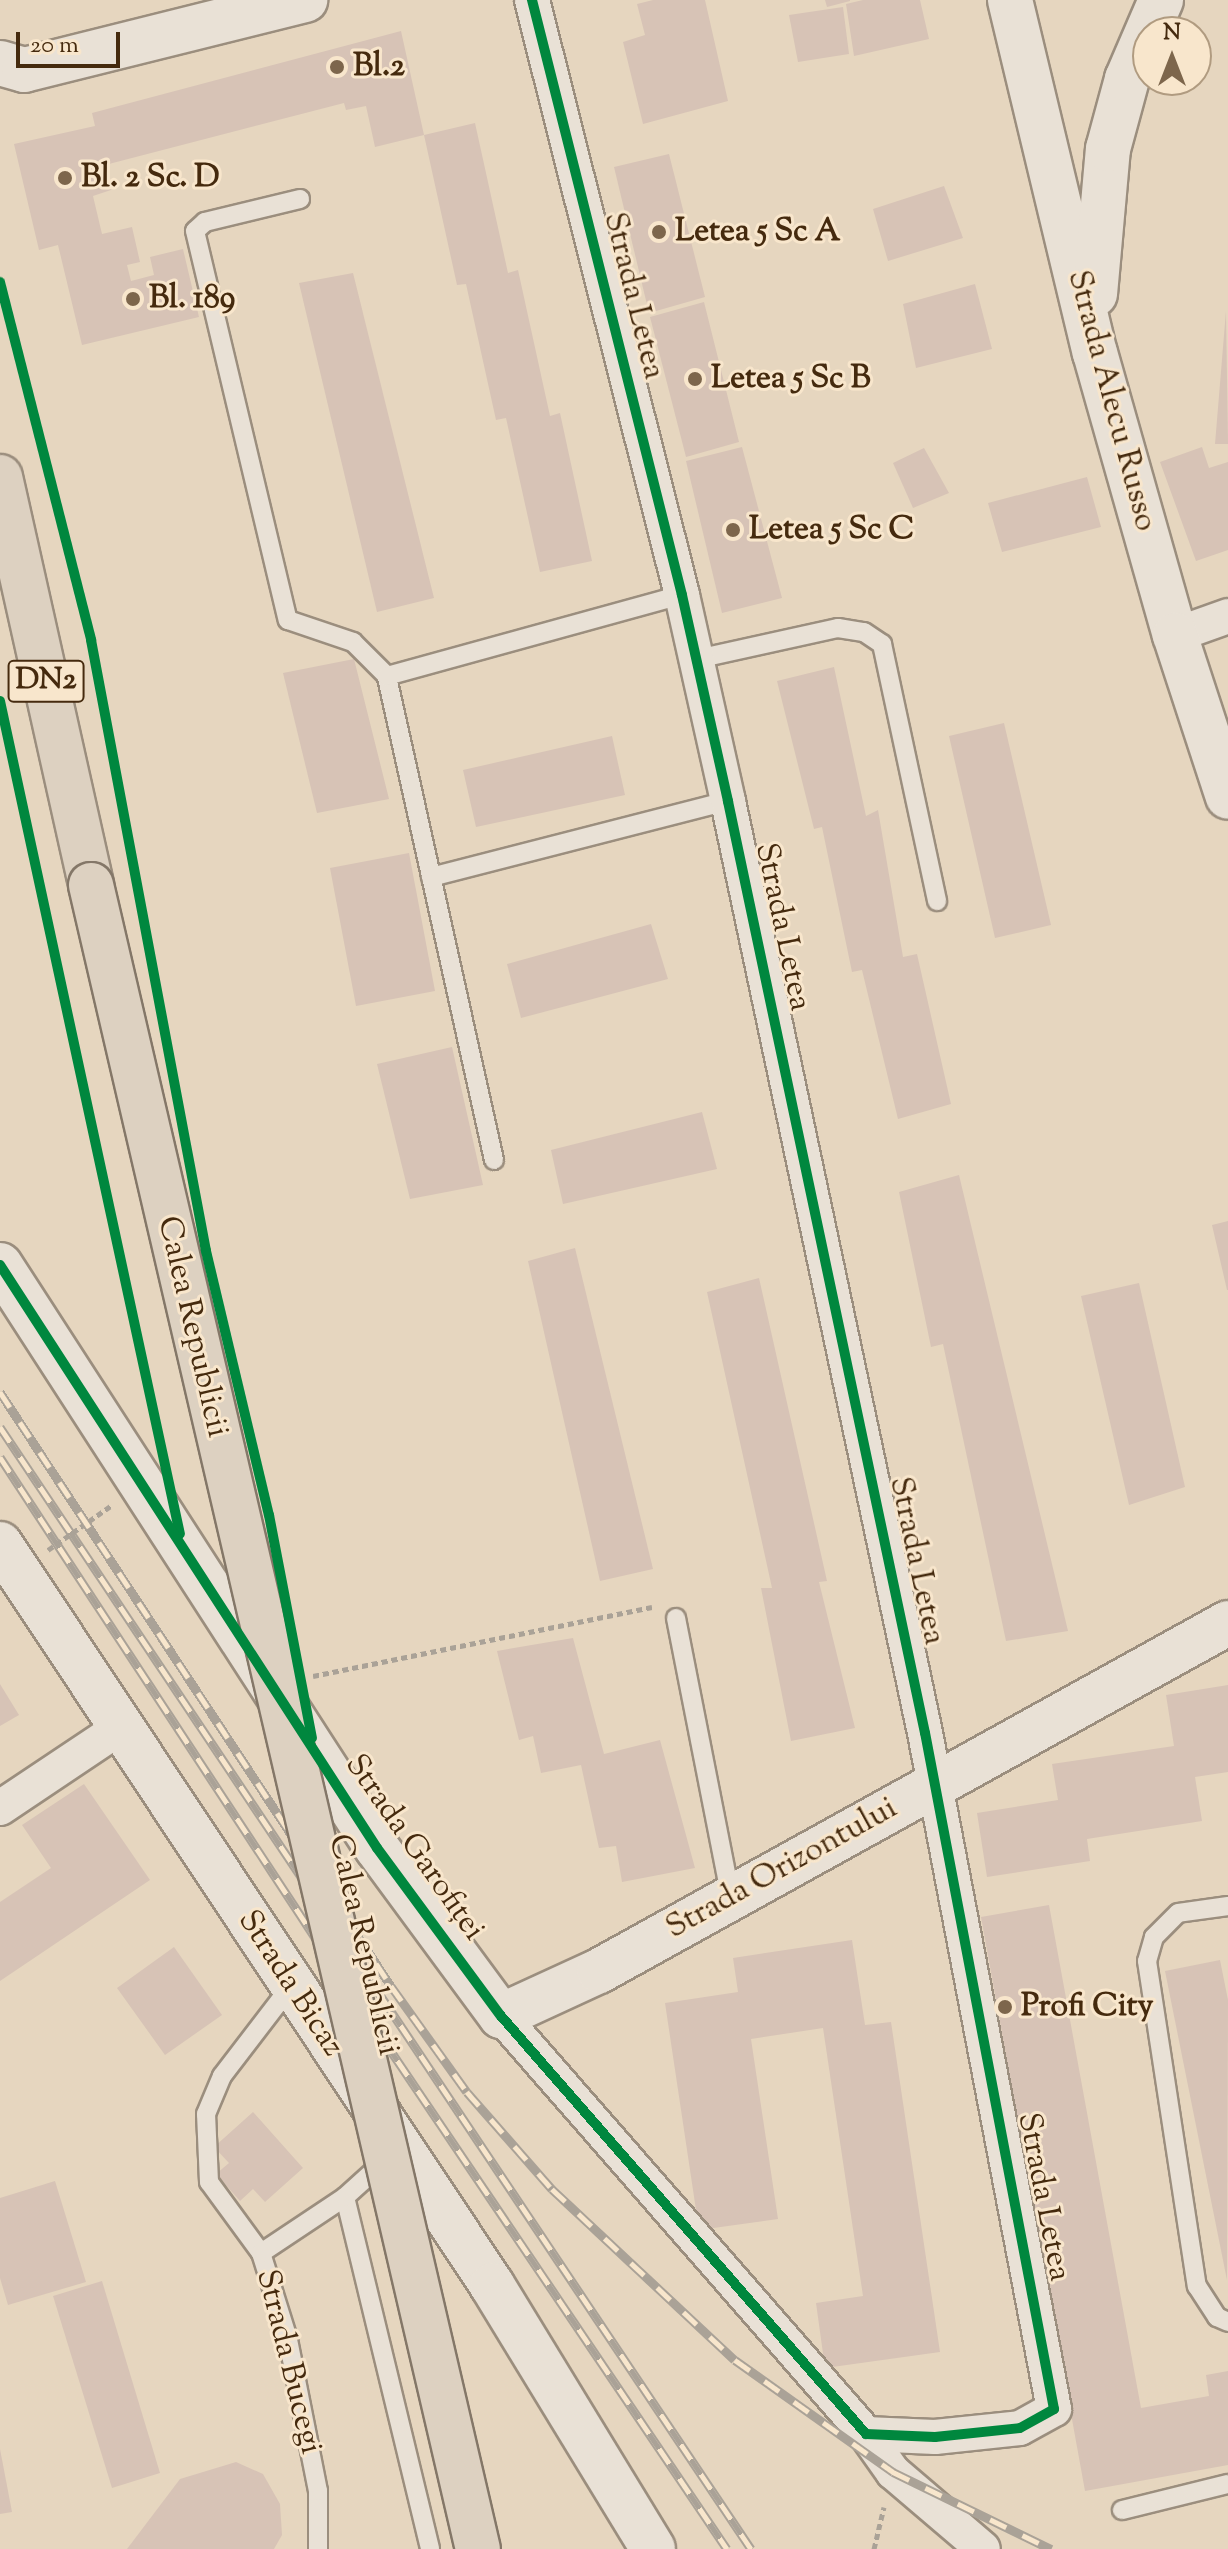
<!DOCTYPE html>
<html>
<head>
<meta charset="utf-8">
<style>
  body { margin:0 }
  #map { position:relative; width:1228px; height:2549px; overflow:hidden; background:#e6d6bf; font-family:"Sorts Mill Goudy",serif }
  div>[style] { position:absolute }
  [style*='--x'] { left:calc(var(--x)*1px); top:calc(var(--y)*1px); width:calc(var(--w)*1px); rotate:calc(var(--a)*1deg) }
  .building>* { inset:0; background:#d7c3b6 }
  .path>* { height:5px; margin-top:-2.5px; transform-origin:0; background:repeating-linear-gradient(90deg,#aaa297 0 6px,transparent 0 10px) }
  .roads { filter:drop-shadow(2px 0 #9b8e7e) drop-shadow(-2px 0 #9b8e7e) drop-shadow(0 2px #9b8e7e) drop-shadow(0 -2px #9b8e7e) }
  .lane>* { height:18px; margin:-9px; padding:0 9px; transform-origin:9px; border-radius:9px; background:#e9e1d6 }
  .street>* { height:34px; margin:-17px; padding:0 17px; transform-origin:17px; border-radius:17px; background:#e9e1d6 }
  .secondary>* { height:44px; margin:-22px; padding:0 22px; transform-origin:22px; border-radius:22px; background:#e9e1d6 }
  .primary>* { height:44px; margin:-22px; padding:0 22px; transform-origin:22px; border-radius:22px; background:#ddd1c1 }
  .rail>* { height:9px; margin-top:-4.5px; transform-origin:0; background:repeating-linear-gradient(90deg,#f8e6cc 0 18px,#aaa297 0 36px); box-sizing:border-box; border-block:2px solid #aaa297 }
  .bridges { filter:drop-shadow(2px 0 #847768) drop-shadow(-2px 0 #847768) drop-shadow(0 2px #847768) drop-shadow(0 -2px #847768) }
  .primary-bridge>* { height:44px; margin:-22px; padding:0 22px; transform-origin:22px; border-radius:22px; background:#ddd1c1 }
  .cycleway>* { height:10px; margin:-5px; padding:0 5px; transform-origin:5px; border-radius:5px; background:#00873e }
  .dots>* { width:22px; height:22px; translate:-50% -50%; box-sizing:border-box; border:4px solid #f8e6cc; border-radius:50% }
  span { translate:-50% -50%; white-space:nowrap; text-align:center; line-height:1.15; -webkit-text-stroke:6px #f8e6cc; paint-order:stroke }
  .shield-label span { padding:2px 6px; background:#f8e6cc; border:2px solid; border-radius:6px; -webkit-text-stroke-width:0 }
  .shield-label { font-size:30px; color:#452a0e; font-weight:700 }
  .poi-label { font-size:32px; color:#452a0e; font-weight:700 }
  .left { translate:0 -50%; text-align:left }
  .street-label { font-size:32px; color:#452a0e }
  .north { position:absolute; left:1132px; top:16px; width:80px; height:80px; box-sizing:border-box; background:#f8e6cc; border:2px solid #b09b80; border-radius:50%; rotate:0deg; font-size:22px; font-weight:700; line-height:32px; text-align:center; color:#452a0e }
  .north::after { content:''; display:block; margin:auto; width:28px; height:36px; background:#7d664c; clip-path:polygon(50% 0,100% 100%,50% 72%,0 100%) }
  .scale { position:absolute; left:16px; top:32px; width:104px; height:36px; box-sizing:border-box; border:4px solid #452a0e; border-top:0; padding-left:10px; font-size:24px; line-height:28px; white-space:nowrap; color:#452a0e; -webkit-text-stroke:6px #f8e6cc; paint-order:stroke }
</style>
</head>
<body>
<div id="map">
  <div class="building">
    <div style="clip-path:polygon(653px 0,705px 0,728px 101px,643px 124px,623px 42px,645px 35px,637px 4px)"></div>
    <div style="clip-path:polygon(825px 0,850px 0,850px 1px,827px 7px)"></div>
    <div style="clip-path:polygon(863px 0,920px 0,929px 39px,854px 56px,846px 4px)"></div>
    <div style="clip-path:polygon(843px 7px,849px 54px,798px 62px,789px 15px)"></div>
    <div style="clip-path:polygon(401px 31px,424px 135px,375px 147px,366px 106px,346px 110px,344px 103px,105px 165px,111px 190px,93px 196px,102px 234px,132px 227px,140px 262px,127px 265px,131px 281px,154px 275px,150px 257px,183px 249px,199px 317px,82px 345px,58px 245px,39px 250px,14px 144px,95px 126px,92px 113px)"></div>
    <div style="clip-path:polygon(475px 123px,508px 273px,518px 270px,550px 416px,560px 413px,592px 561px,540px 572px,506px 418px,496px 420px,466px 284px,457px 285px,424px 135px)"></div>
    <div style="clip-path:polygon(669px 154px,705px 297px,649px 313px,614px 167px)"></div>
    <div style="clip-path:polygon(944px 186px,963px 238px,888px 261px,873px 209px)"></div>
    <div style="clip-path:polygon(353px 273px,434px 598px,377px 612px,299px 283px)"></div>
    <div style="clip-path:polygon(975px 284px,992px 349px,916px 368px,903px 304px)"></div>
    <div style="clip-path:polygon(704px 302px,739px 442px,686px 457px,650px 317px)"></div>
    <div style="clip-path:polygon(1226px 311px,1228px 444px,1215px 444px)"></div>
    <div style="clip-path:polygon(742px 447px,782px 598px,722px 613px,686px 461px)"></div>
    <div style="clip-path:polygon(1202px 447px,1209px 468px,1228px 462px,1228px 550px,1196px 561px,1160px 462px)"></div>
    <div style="clip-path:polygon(924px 448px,949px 493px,913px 508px,893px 463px)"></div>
    <div style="clip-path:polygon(1087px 477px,1101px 527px,1002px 552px,988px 503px)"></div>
    <div style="clip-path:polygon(354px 659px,389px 799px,317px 813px,283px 673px)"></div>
    <div style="clip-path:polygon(834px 667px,866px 816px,878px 810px,903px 957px,917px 954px,951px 1104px,898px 1119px,862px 970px,852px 972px,822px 827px,814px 829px,777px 681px)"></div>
    <div style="clip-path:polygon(1004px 723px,1051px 925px,995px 938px,949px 736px)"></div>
    <div style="clip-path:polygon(612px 736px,625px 795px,476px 827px,463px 770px)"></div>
    <div style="clip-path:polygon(409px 853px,435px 991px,356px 1006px,330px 868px)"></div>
    <div style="clip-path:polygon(651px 924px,668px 979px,521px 1018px,507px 964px)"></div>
    <div style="clip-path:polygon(452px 1047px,483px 1185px,410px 1199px,377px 1064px)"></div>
    <div style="clip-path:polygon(702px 1112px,717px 1169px,563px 1204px,551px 1150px)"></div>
    <div style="clip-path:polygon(959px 1175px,1068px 1631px,1006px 1641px,943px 1344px,931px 1347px,899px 1192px)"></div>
    <div style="clip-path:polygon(1228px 1221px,1228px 1290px,1227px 1290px,1212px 1225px)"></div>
    <div style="clip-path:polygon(575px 1248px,653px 1569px,600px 1581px,528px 1261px)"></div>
    <div style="clip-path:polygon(759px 1278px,827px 1581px,819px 1582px,855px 1728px,791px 1741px,761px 1588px,772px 1588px,707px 1292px)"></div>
    <div style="clip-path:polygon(1139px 1283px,1185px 1487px,1129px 1505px,1081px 1296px)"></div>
    <div style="clip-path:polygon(573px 1638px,604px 1754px,660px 1740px,695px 1868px,622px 1882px,616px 1846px,599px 1848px,581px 1765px,541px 1773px,533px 1736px,519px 1740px,497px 1651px)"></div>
    <div style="clip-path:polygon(0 1684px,19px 1715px,0 1726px)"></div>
    <div style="clip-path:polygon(1228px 1685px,1228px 1772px,1195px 1777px,1202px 1821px,1087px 1839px,1090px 1861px,987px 1877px,977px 1813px,1058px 1800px,1052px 1764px,1174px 1746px,1166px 1695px)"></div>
    <div style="clip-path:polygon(84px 1784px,150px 1880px,0 1981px,0 1902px,51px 1868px,22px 1825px)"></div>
    <div style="clip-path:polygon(1049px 1905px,1141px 2408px,1209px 2396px,1206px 2375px,1228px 2371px,1228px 2465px,1085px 2491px,981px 1917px)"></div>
    <div style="clip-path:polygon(852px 1940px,865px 2025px,891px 2022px,940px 2352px,825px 2368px,816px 2303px,863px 2296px,823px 2028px,751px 2039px,778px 2219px,699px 2230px,665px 2003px,738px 1992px,733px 1958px)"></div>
    <div style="clip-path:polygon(174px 1947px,222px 2015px,165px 2055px,117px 1988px)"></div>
    <div style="clip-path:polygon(1220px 1960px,1228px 2000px,1227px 2280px,1165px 1971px)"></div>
    <div style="clip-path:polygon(253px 2112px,303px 2168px,265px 2202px,253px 2189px,240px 2201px,216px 2174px,229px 2163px,214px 2147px)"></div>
    <div style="clip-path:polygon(55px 2181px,86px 2282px,8px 2305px,0 2278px,0 2198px)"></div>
    <div style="clip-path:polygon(102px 2281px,160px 2473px,112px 2488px,53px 2296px)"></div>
    <div style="clip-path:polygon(0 2449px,12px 2512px,0 2514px)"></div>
    <div style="clip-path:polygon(236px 2462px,263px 2474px,280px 2504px,282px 2535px,274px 2549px,127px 2549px,180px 2479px)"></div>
  </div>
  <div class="path">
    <div style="--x:48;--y:1550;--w:78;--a:-35.1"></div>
    <div style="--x:313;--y:1676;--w:346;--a:-11.5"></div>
    <div style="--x:874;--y:2549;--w:43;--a:-76.6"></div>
  </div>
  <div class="roads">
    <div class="lane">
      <div style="--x:300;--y:199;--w:98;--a:166.4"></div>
      <div style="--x:205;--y:222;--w:13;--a:138"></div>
      <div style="--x:195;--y:231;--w:400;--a:76.6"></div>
      <div style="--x:288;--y:620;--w:69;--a:18.7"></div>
      <div style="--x:353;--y:642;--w:48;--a:45"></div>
      <div style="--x:697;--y:659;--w:144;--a:-12.4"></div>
      <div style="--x:838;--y:628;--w:26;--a:9"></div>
      <div style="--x:864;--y:632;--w:22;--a:34"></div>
      <div style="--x:882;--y:644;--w:263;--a:77.9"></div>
      <div style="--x:431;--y:877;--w:307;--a:-14.4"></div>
      <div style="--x:494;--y:1160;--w:496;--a:-102.5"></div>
      <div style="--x:387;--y:676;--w:306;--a:-15.4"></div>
      <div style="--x:676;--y:1618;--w:285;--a:78.9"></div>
      <div style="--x:1228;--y:1906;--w:50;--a:172"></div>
      <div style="--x:1178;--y:1913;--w:34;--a:135"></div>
      <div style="--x:1154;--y:1937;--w:25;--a:106"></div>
      <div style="--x:1147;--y:1961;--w:329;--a:81.3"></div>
      <div style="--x:1197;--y:2286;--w:37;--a:57"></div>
      <div style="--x:1217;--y:2317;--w:12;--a:24"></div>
      <div style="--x:345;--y:2197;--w:362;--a:76.4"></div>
      <div style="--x:261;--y:2253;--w:88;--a:-126.2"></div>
      <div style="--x:209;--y:2182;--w:68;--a:-92.5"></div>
      <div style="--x:206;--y:2114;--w:41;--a:-67.2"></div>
      <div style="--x:222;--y:2076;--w:113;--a:-52.5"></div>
      <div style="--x:1122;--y:2510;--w:109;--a:-13.8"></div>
      <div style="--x:318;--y:2549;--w:58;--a:-90"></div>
      <div style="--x:318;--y:2491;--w:155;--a:-101.2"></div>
      <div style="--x:288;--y:2339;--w:90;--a:-107.4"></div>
      <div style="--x:261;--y:2253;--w:101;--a:-33.7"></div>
      <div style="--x:345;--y:2197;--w:57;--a:-42.1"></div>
    </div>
    <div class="street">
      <div style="--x:1175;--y:635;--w:56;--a:-19.7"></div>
      <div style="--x:0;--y:1808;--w:146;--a:-33.8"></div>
      <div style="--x:501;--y:2016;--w:555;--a:48.87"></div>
      <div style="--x:866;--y:2434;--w:69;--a:2.5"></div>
      <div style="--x:935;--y:2437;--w:85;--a:-6"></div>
      <div style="--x:1020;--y:2428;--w:39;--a:-29"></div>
      <div style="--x:1054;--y:2409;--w:688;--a:-100.8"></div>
      <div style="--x:925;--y:1733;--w:953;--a:-101.94"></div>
      <div style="--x:728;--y:801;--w:211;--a:-102.6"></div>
      <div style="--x:682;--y:595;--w:614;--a:-104.15"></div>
      <div style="--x:866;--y:2434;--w:47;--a:54.6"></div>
      <div style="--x:893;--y:2472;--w:118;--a:40.5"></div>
    </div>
    <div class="secondary">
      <div style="--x:1010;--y:0;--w:363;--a:76.5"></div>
      <div style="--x:1095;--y:353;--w:293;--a:74.2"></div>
      <div style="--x:1175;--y:635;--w:170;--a:71.9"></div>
      <div style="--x:0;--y:63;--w:25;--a:16"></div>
      <div style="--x:24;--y:70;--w:290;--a:-14"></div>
      <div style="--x:1095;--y:294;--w:146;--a:-84.9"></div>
      <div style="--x:1108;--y:149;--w:73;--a:-74.8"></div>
      <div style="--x:1127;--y:79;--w:86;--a:-66.7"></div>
      <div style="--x:0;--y:1265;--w:694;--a:57.11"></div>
      <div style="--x:377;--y:1848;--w:209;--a:53.6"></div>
      <div style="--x:501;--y:2016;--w:108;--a:-24.7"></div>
      <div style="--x:599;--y:1971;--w:719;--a:-28.95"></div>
      <div style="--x:0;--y:1544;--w:889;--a:56.42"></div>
      <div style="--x:492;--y:2285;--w:309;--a:58.6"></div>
    </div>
    <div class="primary">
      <div style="--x:0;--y:477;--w:418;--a:77.4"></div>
    </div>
  </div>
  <div class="rail">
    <div style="--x:0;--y:1392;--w:711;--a:56.65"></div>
    <div style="--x:391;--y:1986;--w:130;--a:54.4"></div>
    <div style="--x:467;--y:2092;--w:129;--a:48.8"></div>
    <div style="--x:552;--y:2189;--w:250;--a:43.1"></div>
    <div style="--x:735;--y:2360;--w:194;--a:35.3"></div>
    <div style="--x:893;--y:2472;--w:176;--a:26"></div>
    <div style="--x:0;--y:1427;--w:1350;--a:56.2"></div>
    <div style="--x:0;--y:1457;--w:615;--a:56.75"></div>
    <div style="--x:337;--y:1971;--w:697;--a:55.99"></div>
  </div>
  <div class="bridges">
    <div class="primary-bridge">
      <div style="--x:91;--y:885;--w:1708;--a:76.91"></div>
    </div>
  </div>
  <div class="cycleway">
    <div style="--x:0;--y:282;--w:369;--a:75.7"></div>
    <div style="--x:91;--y:640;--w:622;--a:79.34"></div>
    <div style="--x:206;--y:1251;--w:271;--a:76.6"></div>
    <div style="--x:269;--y:1515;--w:227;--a:79.1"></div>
    <div style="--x:0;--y:701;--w:852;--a:77.81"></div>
    <div style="--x:0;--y:1265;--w:694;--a:57.11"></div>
    <div style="--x:377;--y:1848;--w:209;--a:53.6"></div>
    <div style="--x:501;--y:2016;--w:555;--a:48.87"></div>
    <div style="--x:866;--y:2434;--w:69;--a:2.5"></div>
    <div style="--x:935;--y:2437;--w:85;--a:-6"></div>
    <div style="--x:1020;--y:2428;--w:39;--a:-29"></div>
    <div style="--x:1054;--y:2409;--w:688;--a:-100.8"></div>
    <div style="--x:925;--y:1733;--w:953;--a:-101.94"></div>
    <div style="--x:728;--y:801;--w:211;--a:-102.6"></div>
    <div style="--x:682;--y:595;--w:614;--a:-104.15"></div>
  </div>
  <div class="dots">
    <div style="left:337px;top:67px;background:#7d664c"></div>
    <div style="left:65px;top:178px;background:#7d664c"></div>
    <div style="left:659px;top:232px;background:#7d664c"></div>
    <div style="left:133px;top:299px;background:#7d664c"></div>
    <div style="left:695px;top:379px;background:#7d664c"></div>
    <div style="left:733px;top:530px;background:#7d664c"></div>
    <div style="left:1005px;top:2007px;background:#7d664c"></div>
  </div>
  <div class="shield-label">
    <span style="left:46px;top:681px">DN2</span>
  </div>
  <div class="poi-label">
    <span class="left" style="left:353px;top:67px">Bl.2</span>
    <span class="left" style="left:81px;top:178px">Bl. 2 Sc. D</span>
    <span class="left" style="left:675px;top:232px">Letea 5 Sc A</span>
    <span class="left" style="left:149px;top:299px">Bl. 189</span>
    <span class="left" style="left:711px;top:379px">Letea 5 Sc B</span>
    <span class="left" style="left:749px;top:530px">Letea 5 Sc C</span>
    <span class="left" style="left:1021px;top:2007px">Profi City</span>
  </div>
  <div class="street-label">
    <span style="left:633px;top:296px;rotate:76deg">Strada Letea</span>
    <span style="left:1111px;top:401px;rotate:75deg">Strada Alecu Russo</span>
    <span style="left:782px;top:927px;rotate:78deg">Strada Letea</span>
    <span style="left:192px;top:1327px;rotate:77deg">Calea Republicii</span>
    <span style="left:916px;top:1561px;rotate:78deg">Strada Letea</span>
    <span style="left:414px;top:1848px;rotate:55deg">Strada Garofiței</span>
    <span style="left:782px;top:1869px;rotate:-29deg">Strada Orizontului</span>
    <span style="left:363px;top:1945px;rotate:77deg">Calea Republicii</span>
    <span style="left:290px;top:1984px;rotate:57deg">Strada Bicaz</span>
    <span style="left:1043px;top:2197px;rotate:79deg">Strada Letea</span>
    <span style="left:288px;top:2362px;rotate:76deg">Strada Bucegi</span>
  </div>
  <div class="north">N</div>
  <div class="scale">20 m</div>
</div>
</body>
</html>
